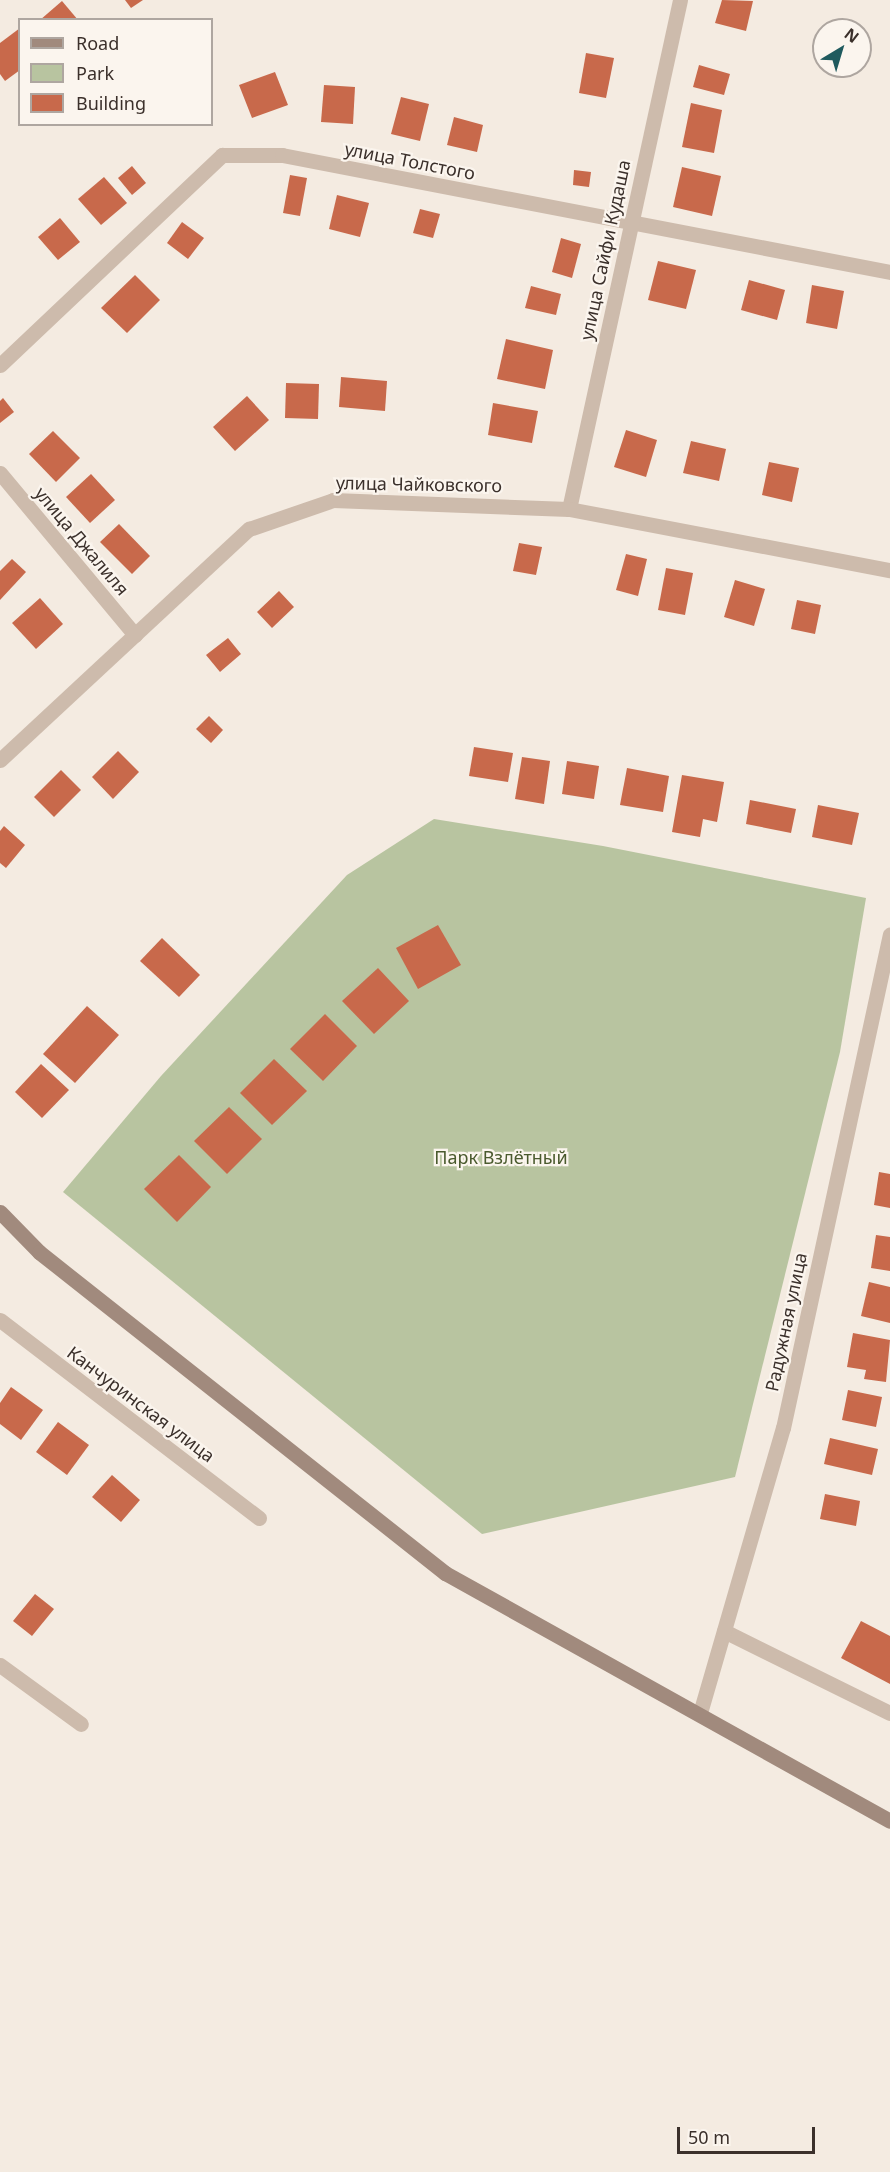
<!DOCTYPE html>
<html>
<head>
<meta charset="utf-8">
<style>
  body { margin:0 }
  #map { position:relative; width:890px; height:2172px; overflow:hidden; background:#f4ebe1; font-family:"Noto Sans",sans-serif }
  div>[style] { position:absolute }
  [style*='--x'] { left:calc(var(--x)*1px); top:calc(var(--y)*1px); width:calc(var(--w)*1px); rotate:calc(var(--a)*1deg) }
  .green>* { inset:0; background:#b8c4a0 }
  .building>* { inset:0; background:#c8694b }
  .minor>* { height:15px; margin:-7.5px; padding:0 7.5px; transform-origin:7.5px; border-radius:7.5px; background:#cdbbac }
  .secondary>* { height:15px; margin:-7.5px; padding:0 7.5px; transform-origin:7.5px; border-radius:7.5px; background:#a18a7d }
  span { translate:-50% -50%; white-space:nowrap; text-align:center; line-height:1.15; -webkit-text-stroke:4.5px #fbf5ee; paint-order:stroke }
  .street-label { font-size:18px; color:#3b302b }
  .park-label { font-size:18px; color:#4a5a2e }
  .legend { position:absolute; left:18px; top:18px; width:195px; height:108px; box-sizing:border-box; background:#fbf5ee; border:2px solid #aea6a0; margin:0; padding:8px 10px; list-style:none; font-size:18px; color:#3b302b }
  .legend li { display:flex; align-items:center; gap:12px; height:30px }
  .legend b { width:30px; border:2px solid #aea6a0 }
  .north { position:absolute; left:812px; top:18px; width:60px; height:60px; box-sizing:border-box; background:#fbf5ee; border:2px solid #aea6a0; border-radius:50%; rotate:38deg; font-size:16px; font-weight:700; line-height:24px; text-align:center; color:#3b302b }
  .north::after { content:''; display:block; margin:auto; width:21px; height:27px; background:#1f5a5e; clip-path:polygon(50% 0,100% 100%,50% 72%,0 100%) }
  .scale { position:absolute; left:677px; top:2127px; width:138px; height:27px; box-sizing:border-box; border:3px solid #3b302b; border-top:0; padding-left:8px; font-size:18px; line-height:21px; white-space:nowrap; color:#3b302b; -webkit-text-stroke:4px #fbf5ee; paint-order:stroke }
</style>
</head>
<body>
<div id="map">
  <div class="green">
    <div style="clip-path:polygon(434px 819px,603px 846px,866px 898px,840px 1052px,735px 1477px,482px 1534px,63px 1192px,161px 1076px,347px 875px)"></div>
  </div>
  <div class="building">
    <div style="clip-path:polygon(125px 0,143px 0,131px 8px)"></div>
    <div style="clip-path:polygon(722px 0,753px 1px,746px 31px,715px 23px)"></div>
    <div style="clip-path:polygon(62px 1px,78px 20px,40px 20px)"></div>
    <div style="clip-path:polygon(20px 28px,20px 70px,5px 81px,0 74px,0 43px)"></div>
    <div style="clip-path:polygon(586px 53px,614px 58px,606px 98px,579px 93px)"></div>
    <div style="clip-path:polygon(699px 65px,730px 74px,724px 95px,693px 87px)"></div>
    <div style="clip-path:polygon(275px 72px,288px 105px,252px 118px,239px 85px)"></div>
    <div style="clip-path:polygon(324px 85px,355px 87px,353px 124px,321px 122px)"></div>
    <div style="clip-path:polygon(401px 97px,429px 104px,420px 141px,391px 134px)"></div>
    <div style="clip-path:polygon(691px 103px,722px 110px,714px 153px,682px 147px)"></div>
    <div style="clip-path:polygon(454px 117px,483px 125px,477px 152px,447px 145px)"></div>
    <div style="clip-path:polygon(132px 166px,146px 183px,132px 195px,118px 178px)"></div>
    <div style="clip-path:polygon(682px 167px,721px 176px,712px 216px,673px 207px)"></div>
    <div style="clip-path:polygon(574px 170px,591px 172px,589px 187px,573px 185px)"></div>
    <div style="clip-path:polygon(290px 175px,307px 178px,300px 216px,283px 213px)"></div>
    <div style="clip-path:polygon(104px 177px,127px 203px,101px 225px,78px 199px)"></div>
    <div style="clip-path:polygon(337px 195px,369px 203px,360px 237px,329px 229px)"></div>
    <div style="clip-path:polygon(420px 209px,440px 214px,433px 238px,413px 233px)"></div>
    <div style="clip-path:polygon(60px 218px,80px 242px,58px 260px,38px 237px)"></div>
    <div style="clip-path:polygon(182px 222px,204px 238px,188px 259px,167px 243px)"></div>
    <div style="clip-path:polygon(561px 238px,581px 244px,572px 278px,552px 272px)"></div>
    <div style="clip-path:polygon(658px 261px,696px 270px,686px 309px,648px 300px)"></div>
    <div style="clip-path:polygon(135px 275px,160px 300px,127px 333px,101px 308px)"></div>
    <div style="clip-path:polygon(749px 280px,785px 290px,777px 320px,741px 310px)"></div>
    <div style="clip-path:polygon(812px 285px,844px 291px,837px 329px,806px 323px)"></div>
    <div style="clip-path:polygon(531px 286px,561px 294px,556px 315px,525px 308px)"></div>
    <div style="clip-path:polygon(506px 339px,553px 350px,545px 389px,497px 379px)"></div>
    <div style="clip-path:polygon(341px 377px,387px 381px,385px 411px,339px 407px)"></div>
    <div style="clip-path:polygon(286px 383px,319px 384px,318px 419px,285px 418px)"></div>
    <div style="clip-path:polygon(247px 396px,269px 420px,235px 451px,213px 427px)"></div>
    <div style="clip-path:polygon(3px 398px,14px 412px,0 423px,0 401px)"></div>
    <div style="clip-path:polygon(493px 403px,538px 411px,532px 443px,488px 435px)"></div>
    <div style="clip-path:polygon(626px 430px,657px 440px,646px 477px,614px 467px)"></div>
    <div style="clip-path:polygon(53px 431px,80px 458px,56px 482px,29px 454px)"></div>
    <div style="clip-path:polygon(691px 441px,726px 449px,719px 481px,683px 473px)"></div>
    <div style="clip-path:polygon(769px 462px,799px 468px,792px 502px,762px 495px)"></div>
    <div style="clip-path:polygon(91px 474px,115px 500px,90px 523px,66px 497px)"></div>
    <div style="clip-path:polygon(119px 524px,150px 556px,132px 574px,100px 542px)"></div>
    <div style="clip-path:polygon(519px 543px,542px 547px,536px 575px,513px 571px)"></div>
    <div style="clip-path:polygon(626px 554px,647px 559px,638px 596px,616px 590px)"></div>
    <div style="clip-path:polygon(12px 559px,26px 572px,0 600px,0 571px)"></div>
    <div style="clip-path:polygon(666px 568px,693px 573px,685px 615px,658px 610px)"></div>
    <div style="clip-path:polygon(735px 580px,765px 589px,754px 626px,724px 617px)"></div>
    <div style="clip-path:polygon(279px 591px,294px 607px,272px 628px,257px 612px)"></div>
    <div style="clip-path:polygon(40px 598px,63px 624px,36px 649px,12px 623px)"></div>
    <div style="clip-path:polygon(797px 600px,821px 605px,815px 634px,791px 629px)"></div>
    <div style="clip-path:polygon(228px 638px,241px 654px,220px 672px,206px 655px)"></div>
    <div style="clip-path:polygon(209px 716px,223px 730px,211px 743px,196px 729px)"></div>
    <div style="clip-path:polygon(474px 747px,513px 753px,508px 782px,469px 776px)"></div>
    <div style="clip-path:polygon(118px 751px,139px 772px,113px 799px,92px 777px)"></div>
    <div style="clip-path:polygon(522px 757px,550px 761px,544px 804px,515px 799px)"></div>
    <div style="clip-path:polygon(567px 761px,599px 766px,594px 799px,562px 794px)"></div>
    <div style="clip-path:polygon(627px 768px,669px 776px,663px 812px,620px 805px)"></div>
    <div style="clip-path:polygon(61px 770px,81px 790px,54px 817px,34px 797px)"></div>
    <div style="clip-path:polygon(682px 775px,724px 782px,717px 822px,703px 819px,700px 837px,672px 832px)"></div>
    <div style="clip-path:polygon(750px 800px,796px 809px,791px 833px,746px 824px)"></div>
    <div style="clip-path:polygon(818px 805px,859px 813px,852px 845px,812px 837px)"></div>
    <div style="clip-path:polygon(4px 826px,25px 845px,6px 868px,0 863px,0 831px)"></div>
    <div style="clip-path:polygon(438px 925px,461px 965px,418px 989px,396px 948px)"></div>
    <div style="clip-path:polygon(162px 938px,200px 975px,179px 997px,140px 961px)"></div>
    <div style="clip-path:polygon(378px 968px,409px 1001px,374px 1034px,342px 1001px)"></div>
    <div style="clip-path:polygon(87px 1006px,119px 1035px,75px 1083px,43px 1054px)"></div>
    <div style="clip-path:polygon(325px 1014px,357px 1046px,323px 1081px,290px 1049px)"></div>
    <div style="clip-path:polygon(274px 1059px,307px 1091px,272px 1125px,240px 1093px)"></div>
    <div style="clip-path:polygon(41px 1064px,69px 1090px,42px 1118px,15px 1092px)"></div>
    <div style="clip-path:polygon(229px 1107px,262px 1139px,227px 1174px,194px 1141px)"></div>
    <div style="clip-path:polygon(179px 1155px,211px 1187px,177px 1222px,144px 1189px)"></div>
    <div style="clip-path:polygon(879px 1172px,890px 1174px,890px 1208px,874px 1205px)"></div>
    <div style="clip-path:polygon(876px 1235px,890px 1237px,890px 1271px,871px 1268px)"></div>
    <div style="clip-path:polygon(869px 1282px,890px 1287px,890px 1323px,861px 1316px)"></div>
    <div style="clip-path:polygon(853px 1333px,890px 1340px,886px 1382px,864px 1379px,866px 1370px,847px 1367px)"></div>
    <div style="clip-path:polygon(11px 1387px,43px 1410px,21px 1440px,0 1424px,0 1403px)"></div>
    <div style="clip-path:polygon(848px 1390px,882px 1397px,876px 1427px,842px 1420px)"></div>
    <div style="clip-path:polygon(58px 1422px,89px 1445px,67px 1475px,36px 1452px)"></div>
    <div style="clip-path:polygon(830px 1438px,878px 1449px,872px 1475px,824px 1464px)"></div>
    <div style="clip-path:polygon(112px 1475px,140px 1500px,121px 1522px,92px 1497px)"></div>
    <div style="clip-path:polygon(825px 1494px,860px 1501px,856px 1526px,820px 1519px)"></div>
    <div style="clip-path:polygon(35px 1594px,54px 1609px,32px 1636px,13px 1621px)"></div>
    <div style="clip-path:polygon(861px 1621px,890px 1636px,890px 1684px,841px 1658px)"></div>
  </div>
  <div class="minor">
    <div style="--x:0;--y:365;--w:306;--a:-43.4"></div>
    <div style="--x:222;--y:155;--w:60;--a:0"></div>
    <div style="--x:282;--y:155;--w:619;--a:10.89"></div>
    <div style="--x:0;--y:473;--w:211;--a:50.2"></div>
    <div style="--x:569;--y:509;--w:521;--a:-77.7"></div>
    <div style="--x:0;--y:760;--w:340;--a:-42.9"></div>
    <div style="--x:249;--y:529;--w:89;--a:-19"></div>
    <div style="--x:333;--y:500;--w:236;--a:2.2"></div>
    <div style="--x:569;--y:509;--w:327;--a:10.8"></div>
    <div style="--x:0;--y:1320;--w:326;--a:37.4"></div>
    <div style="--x:724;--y:1631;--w:185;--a:26.3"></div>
    <div style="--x:0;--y:1665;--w:100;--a:36.1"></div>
    <div style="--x:700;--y:1713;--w:297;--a:-73.8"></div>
    <div style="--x:783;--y:1428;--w:505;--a:-77.78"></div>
  </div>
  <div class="secondary">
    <div style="--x:0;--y:1212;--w:56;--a:45.7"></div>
    <div style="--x:39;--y:1252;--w:518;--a:38.33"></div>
    <div style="--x:445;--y:1573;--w:509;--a:29.13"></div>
  </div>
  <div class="street-label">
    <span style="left:410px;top:161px;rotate:11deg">улица Толстого</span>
    <span style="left:605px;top:250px;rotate:-78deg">улица Сайфи Кудаша</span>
    <span style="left:419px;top:484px;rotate:1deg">улица Чайковского</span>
    <span style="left:82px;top:541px;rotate:50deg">улица Джалиля</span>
    <span style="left:786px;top:1322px;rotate:-78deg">Радужная улица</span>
    <span style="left:141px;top:1404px;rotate:37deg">Канчуринская улица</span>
  </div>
  <div class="park-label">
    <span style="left:501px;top:1157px">Парк Взлётный</span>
  </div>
  <ul class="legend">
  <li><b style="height:8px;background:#a18a7d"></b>Road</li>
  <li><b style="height:16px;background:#b8c4a0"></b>Park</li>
  <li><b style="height:16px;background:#c8694b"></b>Building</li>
  </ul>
  <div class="north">N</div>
  <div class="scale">50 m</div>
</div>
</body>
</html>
